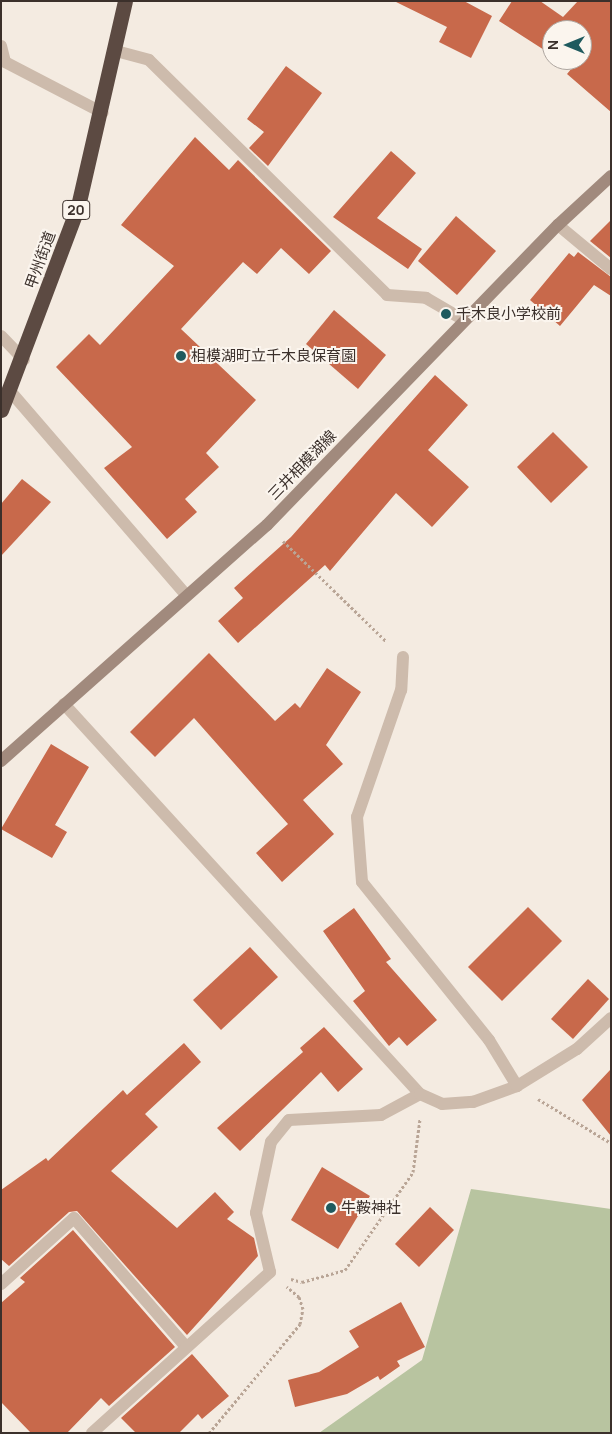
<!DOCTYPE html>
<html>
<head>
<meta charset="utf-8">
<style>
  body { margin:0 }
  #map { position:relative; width:612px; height:1434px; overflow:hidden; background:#f4ebe1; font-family:Manrope,"Noto Sans JP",sans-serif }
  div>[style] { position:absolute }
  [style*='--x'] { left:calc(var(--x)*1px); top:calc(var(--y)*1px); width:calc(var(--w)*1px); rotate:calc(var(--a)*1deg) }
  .green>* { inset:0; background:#b8c4a0 }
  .building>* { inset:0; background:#c8694b }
  .path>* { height:3px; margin-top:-1.5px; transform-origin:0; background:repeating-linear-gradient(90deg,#b9a596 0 2.5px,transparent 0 5px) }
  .lane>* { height:12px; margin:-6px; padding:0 6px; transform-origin:6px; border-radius:6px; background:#cdbbac }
  .street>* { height:12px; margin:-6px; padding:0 6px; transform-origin:6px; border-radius:6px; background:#cdbbac }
  .secondary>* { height:12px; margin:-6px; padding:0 6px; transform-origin:6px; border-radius:6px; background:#a18a7d }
  .highway>* { height:15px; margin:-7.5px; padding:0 7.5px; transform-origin:7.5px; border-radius:7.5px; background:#5c4a42 }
  .dots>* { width:14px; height:14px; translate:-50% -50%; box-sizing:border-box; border:2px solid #fbf5ee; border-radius:50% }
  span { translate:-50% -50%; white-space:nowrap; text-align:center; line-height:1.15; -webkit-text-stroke:4px #fbf5ee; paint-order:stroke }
  .shield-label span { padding:1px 4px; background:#fbf5ee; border:1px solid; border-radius:4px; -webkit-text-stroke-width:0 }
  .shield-label { font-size:14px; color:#3b302b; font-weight:700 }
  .street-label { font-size:15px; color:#3b302b }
  .poi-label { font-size:15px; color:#3b302b }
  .left { translate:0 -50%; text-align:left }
  .frame { position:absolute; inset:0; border:2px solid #3b302b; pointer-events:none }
  .north { position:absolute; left:542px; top:20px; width:50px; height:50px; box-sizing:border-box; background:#fbf5ee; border:1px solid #aea6a0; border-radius:50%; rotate:270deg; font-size:14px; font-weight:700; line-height:20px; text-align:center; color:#3b302b }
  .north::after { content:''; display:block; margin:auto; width:18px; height:22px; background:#1f5a5e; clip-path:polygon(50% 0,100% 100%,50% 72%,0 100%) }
</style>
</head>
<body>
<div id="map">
  <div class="green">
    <div style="clip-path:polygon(471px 1189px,611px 1209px,611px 1433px,319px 1433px,422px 1360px)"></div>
  </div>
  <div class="building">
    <div style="clip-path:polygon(394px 1px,464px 1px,492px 16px,471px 58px,439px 42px,447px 27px)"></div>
    <div style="clip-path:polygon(512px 1px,540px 1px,563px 17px,578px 1px,611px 1px,611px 112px,567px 74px,572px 68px,560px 60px,582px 60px,582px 30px,552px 30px,552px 55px,499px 21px)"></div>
    <div style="clip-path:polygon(286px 66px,322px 93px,268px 166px,249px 148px,264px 132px,247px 119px)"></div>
    <div style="clip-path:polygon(195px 137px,229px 170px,238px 160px,331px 251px,309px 274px,281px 248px,257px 274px,243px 262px,181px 329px,256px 400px,206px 453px,219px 467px,185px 499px,197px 512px,167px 539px,104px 468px,132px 447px,56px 367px,89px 334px,100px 345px,174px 266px,121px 225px)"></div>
    <div style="clip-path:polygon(391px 151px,416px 173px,377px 218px,422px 249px,408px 269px,333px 217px)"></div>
    <div style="clip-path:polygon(456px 216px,496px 251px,457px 295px,418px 261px)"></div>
    <div style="clip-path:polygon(611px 220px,611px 258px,590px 241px)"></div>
    <div style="clip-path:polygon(578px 252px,611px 277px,611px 296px,594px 285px,560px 326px,530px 300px,569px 253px,574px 257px)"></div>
    <div style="clip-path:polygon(334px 310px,386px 355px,358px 389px,306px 344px)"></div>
    <div style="clip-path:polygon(435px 375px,468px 405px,428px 450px,469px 487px,432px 527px,396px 493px,330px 571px,325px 565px,238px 643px,218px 621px,243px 598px,234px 588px,291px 537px)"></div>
    <div style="clip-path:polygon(553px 432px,588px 467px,551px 503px,517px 467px)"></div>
    <div style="clip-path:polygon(22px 479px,51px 502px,1px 556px,1px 504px)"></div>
    <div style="clip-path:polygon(209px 653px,275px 721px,295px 703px,300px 708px,327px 668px,361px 692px,326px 745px,343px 764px,303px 800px,334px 834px,282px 882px,256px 853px,288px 824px,194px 718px,155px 757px,130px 732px)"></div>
    <div style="clip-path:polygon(51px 744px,89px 767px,55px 825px,67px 832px,52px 858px,1px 829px)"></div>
    <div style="clip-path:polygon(528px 907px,562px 941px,502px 1001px,468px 967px)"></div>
    <div style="clip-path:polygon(354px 908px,391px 959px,386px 962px,437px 1020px,407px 1046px,399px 1037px,389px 1046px,353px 1001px,365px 991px,323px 931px)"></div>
    <div style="clip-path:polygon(250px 947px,278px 977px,221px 1030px,193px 1000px)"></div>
    <div style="clip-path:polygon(588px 979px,609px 999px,573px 1039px,551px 1019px)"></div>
    <div style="clip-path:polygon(324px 1027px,363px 1069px,338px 1092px,321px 1072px,240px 1151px,217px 1128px,303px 1052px,300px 1048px)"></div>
    <div style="clip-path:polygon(184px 1043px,201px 1062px,145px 1114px,158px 1127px,111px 1171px,177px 1228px,215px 1192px,234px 1212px,227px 1219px,254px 1238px,258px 1256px,187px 1335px,77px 1211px,69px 1212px,9px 1266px,1px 1259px,1px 1190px,46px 1158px,48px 1161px,123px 1090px,127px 1095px)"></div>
    <div style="clip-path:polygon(611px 1069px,611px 1136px,582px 1100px)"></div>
    <div style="clip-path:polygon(322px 1167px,370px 1196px,338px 1249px,291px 1220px)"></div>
    <div style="clip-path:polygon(430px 1207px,454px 1230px,419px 1267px,395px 1244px)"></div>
    <div style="clip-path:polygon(73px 1230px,175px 1347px,109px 1406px,101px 1398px,67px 1433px,31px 1433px,1px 1402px,1px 1303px,25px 1282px,20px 1278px)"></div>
    <div style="clip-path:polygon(401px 1302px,425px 1347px,397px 1361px,400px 1366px,380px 1380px,378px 1376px,347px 1394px,295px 1407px,288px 1380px,319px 1372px,359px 1347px,349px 1331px)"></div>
    <div style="clip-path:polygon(192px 1354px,229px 1396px,202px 1419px,198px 1414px,179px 1433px,136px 1433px,121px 1418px)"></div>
  </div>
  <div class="path">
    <div style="--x:283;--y:541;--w:144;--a:44.2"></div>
    <div style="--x:538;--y:1099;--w:85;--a:31.1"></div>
    <div style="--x:291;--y:1279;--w:11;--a:15"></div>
    <div style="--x:302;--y:1282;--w:45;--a:-15.6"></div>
    <div style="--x:345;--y:1270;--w:119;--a:-55.2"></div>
    <div style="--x:413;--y:1172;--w:53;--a:-82.5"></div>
    <div style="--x:209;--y:1433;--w:142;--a:-50.1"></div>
    <div style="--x:300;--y:1324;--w:15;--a:-79"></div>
    <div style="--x:303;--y:1309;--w:13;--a:-108"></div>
    <div style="--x:299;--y:1297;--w:16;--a:-140"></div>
  </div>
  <div class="lane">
    <div style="--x:116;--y:51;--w:34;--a:15"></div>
    <div style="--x:149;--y:60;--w:334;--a:44.6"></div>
    <div style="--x:387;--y:295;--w:39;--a:4"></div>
    <div style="--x:426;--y:298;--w:44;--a:30.1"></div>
    <div style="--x:558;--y:225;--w:69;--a:39.7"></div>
    <div style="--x:10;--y:391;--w:269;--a:49.2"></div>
    <div style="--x:64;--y:704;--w:528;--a:47.61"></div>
    <div style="--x:1;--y:1284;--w:98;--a:-42.1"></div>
    <div style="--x:74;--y:1218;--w:171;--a:49"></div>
    <div style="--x:92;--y:1433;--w:240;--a:-42.1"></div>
    <div style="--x:270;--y:1272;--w:61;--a:-103.3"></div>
    <div style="--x:256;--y:1213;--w:73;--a:-78.1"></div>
    <div style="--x:271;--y:1142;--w:28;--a:-51"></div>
    <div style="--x:289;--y:1120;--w:92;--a:-3.1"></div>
    <div style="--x:381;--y:1115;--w:44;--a:-28.3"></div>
    <div style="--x:420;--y:1094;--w:24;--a:24"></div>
    <div style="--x:442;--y:1104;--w:31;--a:-4"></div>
    <div style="--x:473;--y:1102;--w:47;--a:-20"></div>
  </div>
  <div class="street">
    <div style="--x:1;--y:46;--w:16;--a:76"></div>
    <div style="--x:5;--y:62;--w:110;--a:27.5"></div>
    <div style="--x:1;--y:336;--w:33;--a:46"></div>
    <div style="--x:403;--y:657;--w:33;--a:93"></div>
    <div style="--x:401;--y:690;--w:134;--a:109.1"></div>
    <div style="--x:357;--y:817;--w:65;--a:85.6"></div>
    <div style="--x:362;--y:882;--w:203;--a:51.2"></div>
    <div style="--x:489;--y:1040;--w:54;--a:58.7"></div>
    <div style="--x:517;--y:1086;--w:70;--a:-31.7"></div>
    <div style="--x:577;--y:1049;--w:46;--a:-42.4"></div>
  </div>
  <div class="secondary">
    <div style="--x:1;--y:761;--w:356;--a:-41.6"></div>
    <div style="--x:267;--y:525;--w:418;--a:-45.9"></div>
    <div style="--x:558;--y:225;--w:72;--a:-42.8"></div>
  </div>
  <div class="highway">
    <div style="--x:1;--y:410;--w:218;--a:-69.3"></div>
    <div style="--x:78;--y:206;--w:210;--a:-77.1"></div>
  </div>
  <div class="dots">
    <div style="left:446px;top:314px;background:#1f5a5e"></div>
    <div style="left:181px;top:356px;background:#1f5a5e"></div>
    <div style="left:331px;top:1208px;background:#1f5a5e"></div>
  </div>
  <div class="shield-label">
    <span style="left:76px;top:210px">20</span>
  </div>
  <div class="street-label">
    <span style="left:40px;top:260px;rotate:-70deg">甲州街道</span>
    <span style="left:302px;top:465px;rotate:-46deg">三井相模湖線</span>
  </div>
  <div class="poi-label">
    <span class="left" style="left:456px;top:314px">千木良小学校前</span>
    <span class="left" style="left:191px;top:356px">相模湖町立千木良保育園</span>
    <span class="left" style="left:341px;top:1208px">牛鞍神社</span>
  </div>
  <div class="frame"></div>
  <div class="north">N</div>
</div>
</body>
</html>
